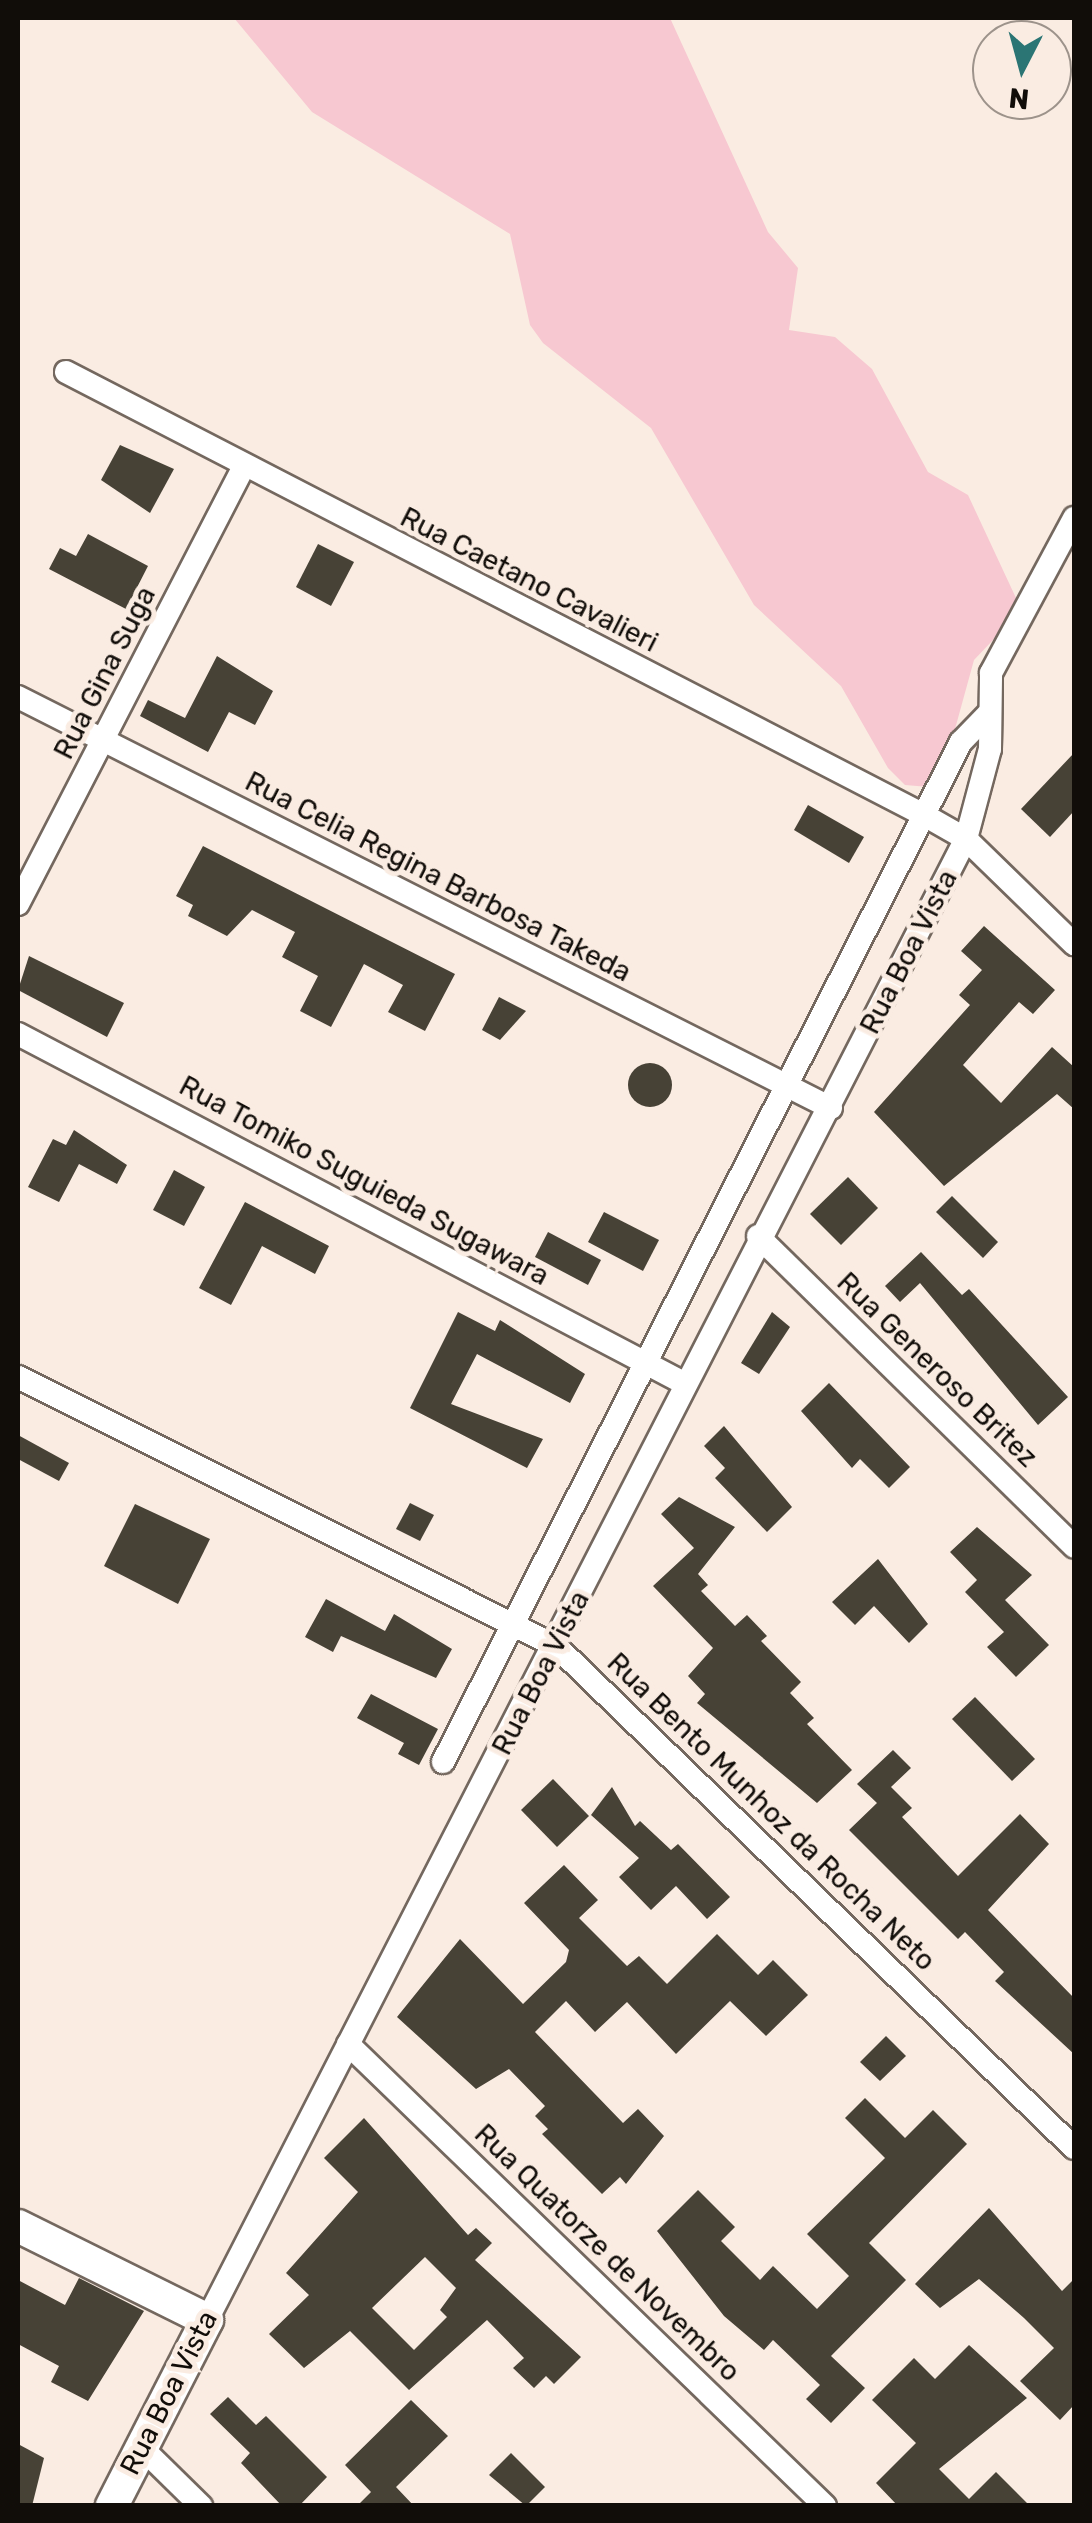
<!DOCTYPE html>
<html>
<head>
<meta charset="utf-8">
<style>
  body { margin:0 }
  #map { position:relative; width:1092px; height:2523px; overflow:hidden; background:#faece2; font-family:Rubik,sans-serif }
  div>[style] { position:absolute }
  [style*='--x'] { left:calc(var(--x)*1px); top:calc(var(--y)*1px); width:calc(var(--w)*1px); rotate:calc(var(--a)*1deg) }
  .green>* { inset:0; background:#f7c8d1 }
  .building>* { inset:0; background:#474236 }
  .round { border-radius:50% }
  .roads { filter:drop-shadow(2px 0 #74685f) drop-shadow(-2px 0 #74685f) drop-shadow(0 2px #74685f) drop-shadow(0 -2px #74685f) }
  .street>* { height:22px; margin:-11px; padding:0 11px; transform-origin:11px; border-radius:11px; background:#fff }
  .secondary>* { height:32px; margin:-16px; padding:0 16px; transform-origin:16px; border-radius:16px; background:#fff }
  span { translate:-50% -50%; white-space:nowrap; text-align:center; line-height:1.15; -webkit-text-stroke:10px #faece2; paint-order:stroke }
  .street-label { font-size:28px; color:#110d09 }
  .frame { position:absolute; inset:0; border:20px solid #110d09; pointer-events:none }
  .north { position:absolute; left:972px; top:20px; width:100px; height:100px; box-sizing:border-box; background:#faece2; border:2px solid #9d938b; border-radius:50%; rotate:186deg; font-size:28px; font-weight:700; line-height:40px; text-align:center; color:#110d09 }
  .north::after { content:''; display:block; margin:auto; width:35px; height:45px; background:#2b7574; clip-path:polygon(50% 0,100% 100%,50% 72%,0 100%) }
</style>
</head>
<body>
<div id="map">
  <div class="green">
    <div style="clip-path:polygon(234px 18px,670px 18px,768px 232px,798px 268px,789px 330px,835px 337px,872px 369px,928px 472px,968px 495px,1016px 598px,1013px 619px,974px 660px,944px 769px,929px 787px,905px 785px,888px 768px,841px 686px,754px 605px,651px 428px,543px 343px,530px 325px,510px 234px,312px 112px)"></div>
  </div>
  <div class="building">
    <div style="clip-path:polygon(120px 445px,174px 469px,150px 513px,101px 480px)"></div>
    <div style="clip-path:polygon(88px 534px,148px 566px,126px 609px,49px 569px,60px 548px,76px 556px)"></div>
    <div style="clip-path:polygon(318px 544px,354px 562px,331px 606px,296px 587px)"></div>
    <div style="clip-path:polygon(217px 656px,273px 691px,255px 725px,229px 712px,208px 752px,140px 716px,148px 700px,185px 718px)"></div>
    <div style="clip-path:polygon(1074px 753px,1074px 811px,1050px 837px,1021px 809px)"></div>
    <div style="clip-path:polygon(808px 805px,864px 837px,849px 863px,794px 830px)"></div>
    <div style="clip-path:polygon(203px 846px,455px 974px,425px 1031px,388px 1012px,403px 985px,364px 964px,331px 1027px,300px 1011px,318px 976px,282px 957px,295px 932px,252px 910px,227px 936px,188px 916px,193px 905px,176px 896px)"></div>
    <div style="clip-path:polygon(984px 926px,1055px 990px,1033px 1014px,1019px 1002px,963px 1065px,1001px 1103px,1052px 1047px,1074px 1067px,1074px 1109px,1057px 1094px,944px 1186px,874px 1112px,970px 1005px,959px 995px,982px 970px,961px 951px)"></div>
    <div style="clip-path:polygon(29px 956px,124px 1003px,107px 1037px,18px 990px)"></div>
    <div style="clip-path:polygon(499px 997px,526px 1011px,500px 1040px,482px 1030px)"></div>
    <div class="round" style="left:628px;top:1063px;width:44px;height:44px"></div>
    <div style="clip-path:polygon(74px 1130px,127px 1165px,117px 1184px,79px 1164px,59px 1202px,28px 1187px,53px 1139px,66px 1145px)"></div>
    <div style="clip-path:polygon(174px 1170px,205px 1187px,184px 1226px,153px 1210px)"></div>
    <div style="clip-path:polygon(848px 1177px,878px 1208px,841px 1245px,810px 1214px)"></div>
    <div style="clip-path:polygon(952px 1196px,998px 1242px,983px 1258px,936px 1212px)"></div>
    <div style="clip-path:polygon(245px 1202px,329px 1246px,315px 1274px,262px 1246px,231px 1305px,199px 1288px)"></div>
    <div style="clip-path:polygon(604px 1212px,659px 1240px,643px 1271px,588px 1242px)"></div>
    <div style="clip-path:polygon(548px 1232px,601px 1260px,588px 1285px,535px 1257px)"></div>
    <div style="clip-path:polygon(921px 1252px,962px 1295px,969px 1289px,1068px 1397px,1038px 1425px,920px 1283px,900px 1302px,885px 1286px)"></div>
    <div style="clip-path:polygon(458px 1312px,495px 1331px,500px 1320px,585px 1374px,570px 1403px,477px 1354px,451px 1404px,543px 1439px,527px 1468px,410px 1408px)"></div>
    <div style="clip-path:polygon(772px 1312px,790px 1327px,759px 1374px,741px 1363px)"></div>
    <div style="clip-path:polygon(829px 1383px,910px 1467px,889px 1488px,860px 1459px,852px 1468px,801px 1411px)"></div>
    <div style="clip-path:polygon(724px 1426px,792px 1507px,767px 1532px,715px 1478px,725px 1468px,704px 1446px)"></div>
    <div style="clip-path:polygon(18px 1435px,69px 1463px,59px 1481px,18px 1459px)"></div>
    <div style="clip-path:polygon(679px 1497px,735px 1527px,698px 1574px,708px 1585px,701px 1591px,735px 1626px,747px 1615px,767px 1636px,761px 1641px,801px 1682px,790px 1693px,814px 1718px,807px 1724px,852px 1770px,817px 1803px,697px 1703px,705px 1694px,688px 1676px,713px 1648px,653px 1586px,694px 1548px,661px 1514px)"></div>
    <div style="clip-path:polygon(410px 1503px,434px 1515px,420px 1541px,396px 1529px)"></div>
    <div style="clip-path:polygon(135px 1504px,210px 1539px,178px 1604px,104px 1566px)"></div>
    <div style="clip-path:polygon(977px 1527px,1032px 1575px,1005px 1600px,1049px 1645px,1016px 1677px,987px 1647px,1004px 1632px,965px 1592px,977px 1580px,950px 1552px)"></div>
    <div style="clip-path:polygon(878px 1559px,928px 1624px,909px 1643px,874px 1606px,855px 1625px,832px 1602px)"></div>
    <div style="clip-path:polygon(326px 1599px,385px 1631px,394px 1614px,452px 1649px,436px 1678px,341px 1636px,333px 1652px,305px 1637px)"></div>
    <div style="clip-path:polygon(371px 1694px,438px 1729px,419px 1765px,398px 1754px,404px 1743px,357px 1718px)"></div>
    <div style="clip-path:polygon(975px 1697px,1035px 1759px,1012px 1781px,952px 1719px)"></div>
    <div style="clip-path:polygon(893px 1750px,911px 1768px,891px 1787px,912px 1808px,902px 1817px,958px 1876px,1020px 1814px,1049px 1844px,988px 1910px,1074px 1998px,1074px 2054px,995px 1981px,1004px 1972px,965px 1932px,958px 1939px,849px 1830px,877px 1803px,857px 1784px)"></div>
    <div style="clip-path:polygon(553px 1779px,589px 1816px,557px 1847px,521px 1810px)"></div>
    <div style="clip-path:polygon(612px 1787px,635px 1826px,640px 1821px,671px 1850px,678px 1844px,730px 1897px,707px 1919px,676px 1886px,651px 1910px,619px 1877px,639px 1858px,591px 1815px)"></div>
    <div style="clip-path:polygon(564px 1865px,598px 1900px,579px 1918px,627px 1966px,639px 1956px,667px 1984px,717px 1934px,758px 1975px,773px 1960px,808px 1995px,766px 2036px,730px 2001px,676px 2054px,627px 2002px,595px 2032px,566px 2001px,535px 2032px,623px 2123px,638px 2109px,664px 2136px,626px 2184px,620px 2177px,602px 2194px,542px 2134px,548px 2129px,535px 2116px,545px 2106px,509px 2069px,476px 2089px,397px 2017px,460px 1939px,523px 2004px,566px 1962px,569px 1950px,524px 1903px)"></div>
    <div style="clip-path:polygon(886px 2036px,906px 2056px,880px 2081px,860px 2062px)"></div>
    <div style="clip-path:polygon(865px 2098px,905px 2138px,933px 2110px,967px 2144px,869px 2243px,906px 2280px,831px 2356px,865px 2388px,831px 2423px,806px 2399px,820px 2385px,773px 2340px,764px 2350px,724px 2316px,657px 2231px,698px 2190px,735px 2227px,721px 2241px,760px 2280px,773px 2266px,817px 2309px,849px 2276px,807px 2234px,885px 2158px,845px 2118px)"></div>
    <div style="clip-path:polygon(evenodd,364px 2118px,468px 2235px,476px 2228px,492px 2243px,475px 2260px,581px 2357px,554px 2384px,546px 2376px,534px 2388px,513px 2368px,524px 2358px,487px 2320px,409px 2390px,350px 2331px,304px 2368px,269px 2334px,309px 2295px,286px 2273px,358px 2192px,324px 2158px,364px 2118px,425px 2257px,456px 2288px,440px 2310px,447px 2317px,414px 2350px,372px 2308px,425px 2257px)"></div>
    <div style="clip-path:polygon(989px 2208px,1062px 2291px,1074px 2279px,1074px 2405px,1060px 2420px,1020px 2381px,1054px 2348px,1024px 2318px,979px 2279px,940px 2308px,915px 2284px)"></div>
    <div style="clip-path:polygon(79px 2278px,144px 2311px,88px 2401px,51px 2382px,59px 2366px,18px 2344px,18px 2280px,65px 2305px)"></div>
    <div style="clip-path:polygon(969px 2345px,1027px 2398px,939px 2469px,969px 2499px,996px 2472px,1030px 2506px,898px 2506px,876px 2483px,916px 2443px,872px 2400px,914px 2358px,935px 2379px)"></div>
    <div style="clip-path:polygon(228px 2397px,256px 2425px,266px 2416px,327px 2477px,299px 2506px,282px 2506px,241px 2463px,250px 2453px,210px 2414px)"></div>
    <div style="clip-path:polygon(411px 2400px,448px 2436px,396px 2487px,414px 2506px,357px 2506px,371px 2492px,345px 2465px)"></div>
    <div style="clip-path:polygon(18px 2444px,44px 2458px,32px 2506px,18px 2506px)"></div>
    <div style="clip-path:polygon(511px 2453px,545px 2487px,526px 2506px,489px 2475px)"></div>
  </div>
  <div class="roads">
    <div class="street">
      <div style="--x:66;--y:372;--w:966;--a:27.31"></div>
      <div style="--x:924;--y:815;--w:48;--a:29.7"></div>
      <div style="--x:966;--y:839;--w:151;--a:44.2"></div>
      <div style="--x:18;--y:697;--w:911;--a:26.82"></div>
      <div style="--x:18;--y:904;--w:491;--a:-62.7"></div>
      <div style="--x:18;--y:1034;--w:750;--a:27.66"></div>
      <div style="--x:758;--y:1236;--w:443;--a:44.5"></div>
      <div style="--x:18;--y:1377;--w:602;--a:26.57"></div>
      <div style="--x:556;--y:1646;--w:721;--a:44.1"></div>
      <div style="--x:443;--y:1762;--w:1144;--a:-63.08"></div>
      <div style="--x:961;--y:742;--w:40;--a:-46"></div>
      <div style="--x:348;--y:2044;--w:664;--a:44.08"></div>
      <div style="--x:207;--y:2320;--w:1664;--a:-62.87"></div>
      <div style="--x:966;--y:839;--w:93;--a:-75.1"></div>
      <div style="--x:990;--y:749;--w:76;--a:-89.2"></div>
      <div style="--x:991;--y:673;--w:176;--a:-61.8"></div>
      <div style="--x:142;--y:2448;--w:83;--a:44.5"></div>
    </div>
    <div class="secondary">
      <div style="--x:18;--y:2226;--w:211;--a:26.4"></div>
      <div style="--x:207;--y:2320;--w:209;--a:117.1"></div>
    </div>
  </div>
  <div class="street-label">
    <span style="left:529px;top:580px;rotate:27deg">Rua Caetano Cavalieri</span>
    <span style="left:105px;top:673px;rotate:-63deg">Rua Gina Suga</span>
    <span style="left:438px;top:877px;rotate:27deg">Rua Celia Regina Barbosa Takeda</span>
    <span style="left:909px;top:952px;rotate:-63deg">Rua Boa Vista</span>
    <span style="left:364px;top:1181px;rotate:28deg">Rua Tomiko Suguieda Sugawara</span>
    <span style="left:937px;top:1370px;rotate:44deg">Rua Generoso Britez</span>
    <span style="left:541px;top:1673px;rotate:-63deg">Rua Boa Vista</span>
    <span style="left:771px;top:1812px;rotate:44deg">Rua Bento Munhoz da Rocha Neto</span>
    <span style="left:607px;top:2253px;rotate:44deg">Rua Quatorze de Novembro</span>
    <span style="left:169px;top:2393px;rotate:-63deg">Rua Boa Vista</span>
  </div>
  <div class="frame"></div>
  <div class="north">N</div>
</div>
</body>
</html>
